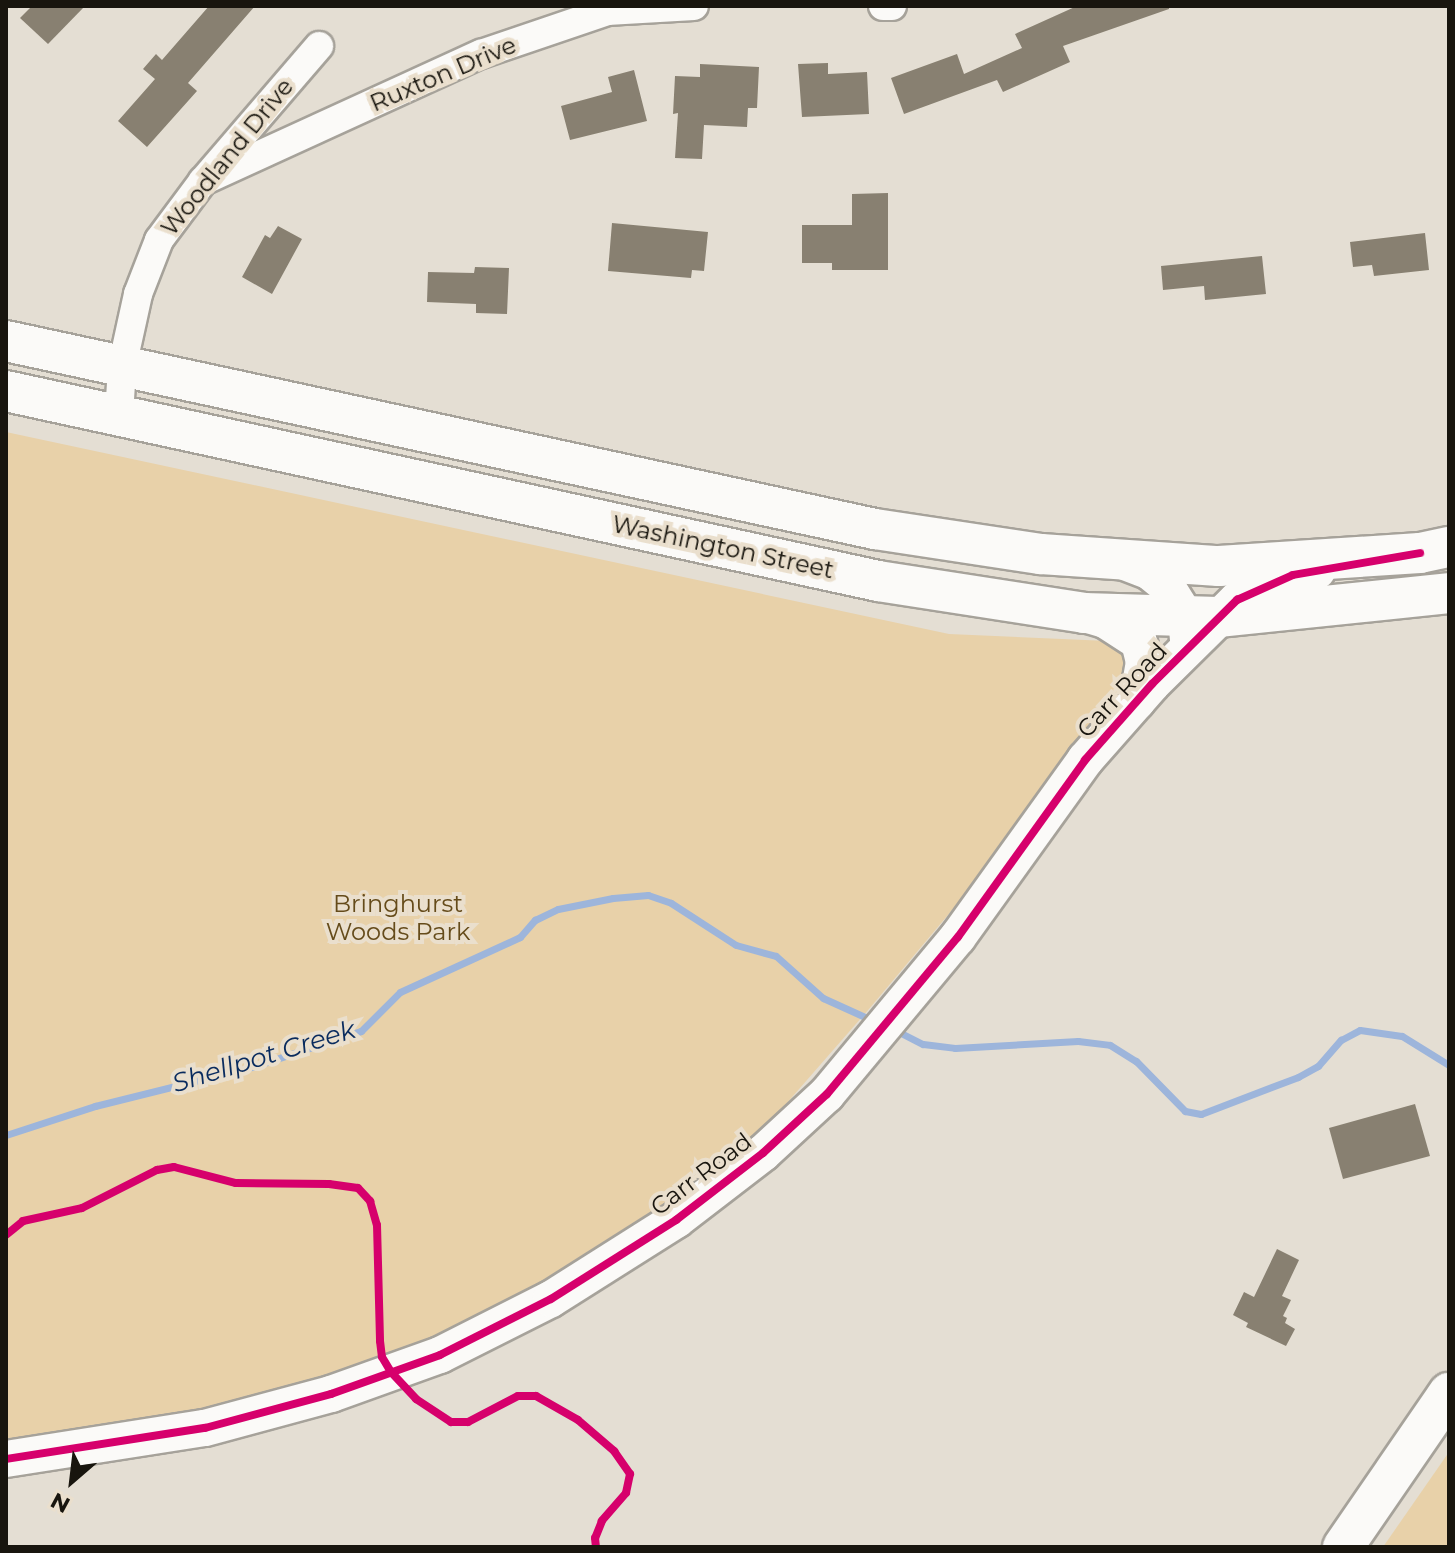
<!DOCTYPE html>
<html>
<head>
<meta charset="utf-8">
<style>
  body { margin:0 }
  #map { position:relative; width:1455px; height:1553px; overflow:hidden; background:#e4ded3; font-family:Montserrat,sans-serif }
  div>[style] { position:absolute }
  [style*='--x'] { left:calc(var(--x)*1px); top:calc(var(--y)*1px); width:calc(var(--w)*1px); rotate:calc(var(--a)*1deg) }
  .green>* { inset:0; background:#e8d1a9 }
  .stream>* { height:7px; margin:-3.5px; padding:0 3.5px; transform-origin:3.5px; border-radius:3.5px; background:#9db5db }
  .building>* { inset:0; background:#888071 }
  .roads { filter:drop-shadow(2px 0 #a6a29a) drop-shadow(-2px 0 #a6a29a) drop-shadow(0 2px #a6a29a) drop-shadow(0 -2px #a6a29a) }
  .minor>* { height:28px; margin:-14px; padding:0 14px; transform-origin:14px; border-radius:14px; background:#fbfaf8 }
  .tertiary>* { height:36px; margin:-18px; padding:0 18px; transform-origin:18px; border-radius:18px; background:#fbfaf8 }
  .secondary>* { height:40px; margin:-20px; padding:0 20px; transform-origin:20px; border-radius:20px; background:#fbfaf8 }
  .cycleway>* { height:8px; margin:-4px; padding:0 4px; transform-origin:4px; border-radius:4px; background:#d6006c }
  span { translate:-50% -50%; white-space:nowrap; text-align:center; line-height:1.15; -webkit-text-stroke:8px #eadfcd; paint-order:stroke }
  .street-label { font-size:24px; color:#18150e }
  .park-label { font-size:24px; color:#654b1a }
  .water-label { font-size:26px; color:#092b5e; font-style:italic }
  .frame { position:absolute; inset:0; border:8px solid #18150e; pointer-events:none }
  .north { position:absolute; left:32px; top:1441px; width:80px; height:80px; -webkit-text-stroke:6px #eadfcd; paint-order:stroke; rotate:208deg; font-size:22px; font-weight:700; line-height:32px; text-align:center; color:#18150e }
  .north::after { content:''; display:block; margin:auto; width:28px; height:36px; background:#18150e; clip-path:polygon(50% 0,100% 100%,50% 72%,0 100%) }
</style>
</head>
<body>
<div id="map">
  <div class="green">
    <div style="clip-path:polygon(6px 432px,949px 634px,1108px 641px,1123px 647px,1130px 661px,1122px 692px,1057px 765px,958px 903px,869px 1009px,758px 1136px,663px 1213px,543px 1286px,390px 1357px,195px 1413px,6px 1441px)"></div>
    <div style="clip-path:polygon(1449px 1452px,1449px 1547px,1383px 1547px)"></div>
  </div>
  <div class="stream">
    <div style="--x:895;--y:1030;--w:31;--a:27"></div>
    <div style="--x:923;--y:1044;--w:32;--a:7"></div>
    <div style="--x:955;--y:1048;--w:123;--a:-3.3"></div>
    <div style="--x:1078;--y:1041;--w:32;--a:7"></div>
    <div style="--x:1110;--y:1045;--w:31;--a:32"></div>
    <div style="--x:1136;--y:1061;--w:70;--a:45.6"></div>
    <div style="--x:1185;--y:1111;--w:16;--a:11"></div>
    <div style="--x:1201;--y:1114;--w:104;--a:-20.9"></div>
    <div style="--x:1298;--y:1077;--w:23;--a:-29"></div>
    <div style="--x:1318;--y:1066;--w:35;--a:-49"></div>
    <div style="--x:1341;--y:1040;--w:21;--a:-28"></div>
    <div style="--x:1360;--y:1030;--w:42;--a:8.1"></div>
    <div style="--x:1402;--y:1036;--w:55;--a:31.7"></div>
    <div style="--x:6;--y:1135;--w:94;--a:-18"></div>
    <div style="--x:95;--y:1106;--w:162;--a:-14"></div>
    <div style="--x:252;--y:1067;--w:115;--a:-18.3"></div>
    <div style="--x:361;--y:1031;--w:55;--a:-45"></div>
    <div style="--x:400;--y:992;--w:132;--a:-24.6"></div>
    <div style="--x:520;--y:937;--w:23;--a:-49"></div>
    <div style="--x:535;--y:920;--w:25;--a:-26"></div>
    <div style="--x:558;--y:909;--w:56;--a:-11.3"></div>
    <div style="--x:613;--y:898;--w:35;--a:-5"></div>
    <div style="--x:648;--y:895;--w:24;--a:19"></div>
    <div style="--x:671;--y:903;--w:77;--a:32.9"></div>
    <div style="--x:736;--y:945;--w:41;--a:15.4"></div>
    <div style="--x:776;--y:956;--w:63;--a:41.8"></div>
    <div style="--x:823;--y:998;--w:58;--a:24.4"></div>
  </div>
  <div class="building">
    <div style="clip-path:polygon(32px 6px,85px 6px,48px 44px,20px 18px)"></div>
    <div style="clip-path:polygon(209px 6px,255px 6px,188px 83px,197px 91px,147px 147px,118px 121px,155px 79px,143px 69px,156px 54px,162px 60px)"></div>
    <div style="clip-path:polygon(1077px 6px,1169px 6px,1169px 9px,1063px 46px,1070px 62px,1003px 92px,997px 80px,904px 114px,891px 78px,957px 54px,964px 74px,1022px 48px,1015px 34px)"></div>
    <div style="clip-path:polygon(828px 63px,828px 74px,867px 72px,869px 114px,802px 117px,798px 64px)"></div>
    <div style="clip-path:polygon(700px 64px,759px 67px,757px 108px,748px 108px,747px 127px,704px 125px,702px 159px,675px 158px,678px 113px,673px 114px,675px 76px,700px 77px)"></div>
    <div style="clip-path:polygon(634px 70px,647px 121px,570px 140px,561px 106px,612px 92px,608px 77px)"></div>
    <div style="clip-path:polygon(888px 193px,888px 270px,832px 270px,832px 263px,802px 263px,802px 225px,852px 225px,852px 194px)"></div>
    <div style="clip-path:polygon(612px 223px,708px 232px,704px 271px,692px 270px,691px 278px,608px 271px)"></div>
    <div style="clip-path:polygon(278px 226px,302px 239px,272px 294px,242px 277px,265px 235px,270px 238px)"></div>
    <div style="clip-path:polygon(1425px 233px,1429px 270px,1374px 276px,1372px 265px,1353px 267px,1350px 242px)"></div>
    <div style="clip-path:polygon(1262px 256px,1266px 294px,1205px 300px,1204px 286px,1163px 290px,1161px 266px)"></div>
    <div style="clip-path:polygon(475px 267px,509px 268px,507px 314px,476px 313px,476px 304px,427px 302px,428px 272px,474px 273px)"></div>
    <div style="clip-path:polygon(1415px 1104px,1430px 1156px,1343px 1179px,1329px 1128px)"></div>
    <div style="clip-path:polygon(1277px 1249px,1299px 1260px,1282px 1296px,1291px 1300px,1283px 1316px,1287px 1318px,1285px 1323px,1295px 1329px,1286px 1346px,1246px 1327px,1248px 1323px,1233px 1315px,1244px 1292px,1254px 1297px)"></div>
  </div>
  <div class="roads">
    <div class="minor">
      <div style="--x:883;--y:6;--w:9;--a:0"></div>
      <div style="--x:203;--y:181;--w:306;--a:-24.6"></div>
      <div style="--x:481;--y:54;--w:133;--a:-18.8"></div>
      <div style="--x:607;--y:11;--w:87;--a:-3.3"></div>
      <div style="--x:119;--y:415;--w:48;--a:-86.4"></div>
      <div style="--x:122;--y:367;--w:75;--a:-77.6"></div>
      <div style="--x:138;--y:294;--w:58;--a:-68.7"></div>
      <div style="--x:159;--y:240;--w:74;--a:-53.3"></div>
      <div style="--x:203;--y:181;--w:178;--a:-49.3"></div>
    </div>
    <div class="tertiary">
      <div style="--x:1122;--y:561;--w:30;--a:21"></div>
      <div style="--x:1150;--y:572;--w:21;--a:39"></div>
      <div style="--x:1166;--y:585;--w:38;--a:58"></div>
      <div style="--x:1186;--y:617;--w:24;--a:85"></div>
      <div style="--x:1085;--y:614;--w:21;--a:17"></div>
      <div style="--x:1105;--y:620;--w:40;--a:32.9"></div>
      <div style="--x:1139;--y:642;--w:21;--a:76"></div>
      <div style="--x:1144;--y:662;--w:40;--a:100"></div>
      <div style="--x:6;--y:1459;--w:201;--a:-8.9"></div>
      <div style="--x:205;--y:1428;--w:131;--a:-15.1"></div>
      <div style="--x:331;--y:1394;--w:116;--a:-19.7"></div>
      <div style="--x:440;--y:1355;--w:124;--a:-26.8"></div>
      <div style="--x:551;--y:1299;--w:148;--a:-32.3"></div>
      <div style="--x:676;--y:1220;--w:110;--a:-37.6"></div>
      <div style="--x:763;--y:1153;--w:87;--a:-42.7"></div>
      <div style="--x:827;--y:1094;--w:204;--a:-50.2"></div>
      <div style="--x:958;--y:937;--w:218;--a:-54.3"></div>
      <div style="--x:1085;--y:760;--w:101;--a:-48.6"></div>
      <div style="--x:1152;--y:684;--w:120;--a:-44.7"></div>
      <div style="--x:1237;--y:600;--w:30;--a:-30"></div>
      <div style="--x:1263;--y:585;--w:56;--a:-14.5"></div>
    </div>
    <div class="secondary">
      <div style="--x:6;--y:341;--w:889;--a:12.21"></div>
      <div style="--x:875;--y:529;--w:168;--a:8.6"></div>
      <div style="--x:1041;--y:554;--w:178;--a:3.9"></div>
      <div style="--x:1219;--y:566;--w:201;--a:-3.7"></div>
      <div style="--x:1420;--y:553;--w:30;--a:-12"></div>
      <div style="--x:6;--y:391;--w:892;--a:12.29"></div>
      <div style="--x:878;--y:581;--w:208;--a:8.8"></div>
      <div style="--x:1084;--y:613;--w:134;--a:1.7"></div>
      <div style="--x:1218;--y:617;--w:232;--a:-5.9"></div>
      <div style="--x:1343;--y:1547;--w:187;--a:-55.5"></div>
    </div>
  </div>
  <div class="cycleway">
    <div style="--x:6;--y:1235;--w:22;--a:-39"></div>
    <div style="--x:23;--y:1221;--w:60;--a:-12.4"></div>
    <div style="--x:82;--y:1208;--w:84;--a:-26.9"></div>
    <div style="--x:157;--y:1170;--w:17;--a:-10"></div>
    <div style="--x:174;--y:1167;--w:64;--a:14.5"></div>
    <div style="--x:236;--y:1183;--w:93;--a:0.6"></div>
    <div style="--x:329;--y:1184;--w:29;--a:8"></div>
    <div style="--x:358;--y:1188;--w:18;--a:47"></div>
    <div style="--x:370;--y:1201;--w:25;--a:74"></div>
    <div style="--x:377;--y:1225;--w:116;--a:88.5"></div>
    <div style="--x:380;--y:1341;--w:16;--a:83"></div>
    <div style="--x:382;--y:1357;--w:17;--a:59"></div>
    <div style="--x:391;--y:1372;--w:37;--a:47"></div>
    <div style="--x:416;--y:1399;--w:42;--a:33.3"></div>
    <div style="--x:451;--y:1422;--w:17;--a:0"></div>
    <div style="--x:468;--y:1422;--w:56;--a:-27.5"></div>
    <div style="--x:518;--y:1396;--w:18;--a:0"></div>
    <div style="--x:536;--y:1396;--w:48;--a:29.7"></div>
    <div style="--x:578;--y:1420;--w:48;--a:40.7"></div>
    <div style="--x:614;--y:1451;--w:28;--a:55"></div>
    <div style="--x:630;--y:1474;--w:19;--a:102"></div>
    <div style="--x:626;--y:1493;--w:37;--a:131"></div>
    <div style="--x:602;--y:1521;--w:18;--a:112"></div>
    <div style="--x:595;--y:1538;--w:9;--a:84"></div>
    <div style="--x:6;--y:1459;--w:201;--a:-8.9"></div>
    <div style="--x:205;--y:1428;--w:131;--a:-15.1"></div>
    <div style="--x:331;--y:1394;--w:116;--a:-19.7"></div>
    <div style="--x:440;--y:1355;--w:124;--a:-26.8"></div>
    <div style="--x:551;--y:1299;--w:148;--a:-32.3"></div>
    <div style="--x:676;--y:1220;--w:110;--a:-37.6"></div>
    <div style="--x:763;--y:1153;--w:87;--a:-42.7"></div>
    <div style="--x:827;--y:1094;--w:204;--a:-50.2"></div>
    <div style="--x:958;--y:937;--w:218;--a:-54.3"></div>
    <div style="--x:1085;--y:760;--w:101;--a:-48.6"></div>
    <div style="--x:1152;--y:684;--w:120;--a:-44.7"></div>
    <div style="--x:1237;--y:600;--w:61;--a:-24.1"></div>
    <div style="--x:1293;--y:575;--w:129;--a:-9.8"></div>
  </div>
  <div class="street-label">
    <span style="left:443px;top:74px;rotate:-23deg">Ruxton Drive</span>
    <span style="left:227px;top:157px;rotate:-51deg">Woodland Drive</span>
    <span style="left:723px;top:547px;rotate:12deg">Washington Street</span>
    <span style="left:1122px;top:690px;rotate:-47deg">Carr Road</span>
    <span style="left:701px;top:1174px;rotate:-37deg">Carr Road</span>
  </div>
  <div class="park-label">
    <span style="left:398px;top:918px">Bringhurst<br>Woods Park</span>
  </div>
  <div class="water-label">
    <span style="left:264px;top:1057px;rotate:-17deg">Shellpot Creek</span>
  </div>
  <div class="frame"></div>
  <div class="north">N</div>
</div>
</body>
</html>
